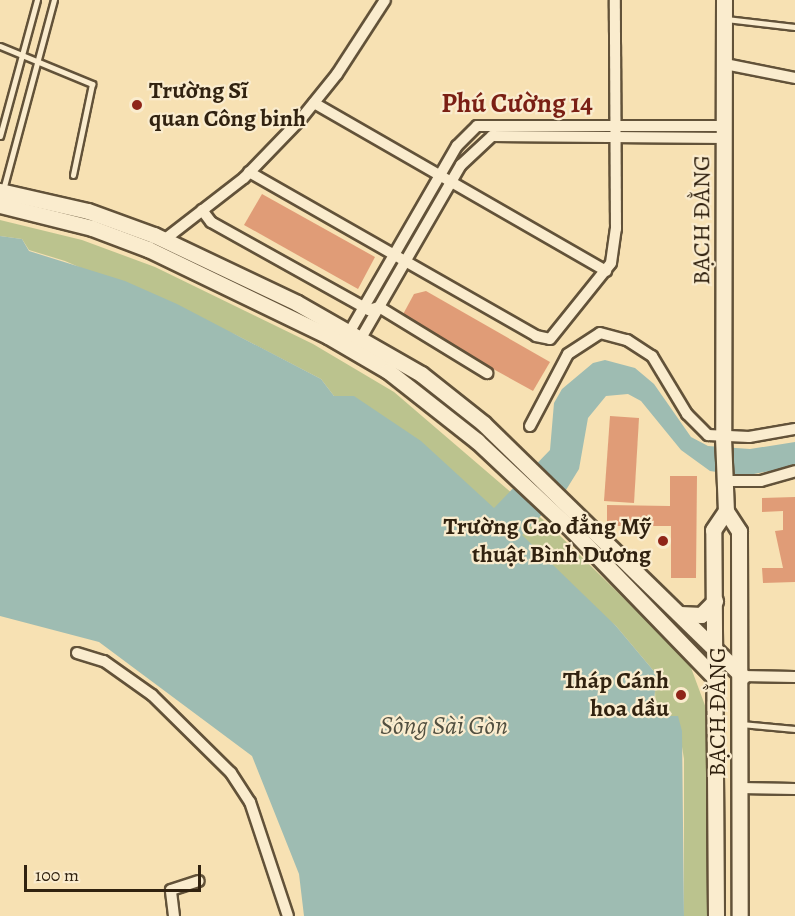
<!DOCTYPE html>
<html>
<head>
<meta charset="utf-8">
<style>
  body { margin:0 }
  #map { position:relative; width:795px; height:916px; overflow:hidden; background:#f7e1b3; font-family:Alegreya,serif }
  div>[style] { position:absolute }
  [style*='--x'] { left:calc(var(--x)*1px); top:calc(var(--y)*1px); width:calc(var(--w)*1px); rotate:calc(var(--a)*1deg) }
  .green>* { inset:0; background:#bbc38e }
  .water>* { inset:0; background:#9ebcb2 }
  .building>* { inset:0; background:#e09c77 }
  .round { border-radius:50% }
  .roads { filter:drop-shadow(2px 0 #625239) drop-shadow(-2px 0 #625239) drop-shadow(0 2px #625239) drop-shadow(0 -2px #625239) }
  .lane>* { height:5px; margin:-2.5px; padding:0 2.5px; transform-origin:2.5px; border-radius:2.5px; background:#faecce }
  .street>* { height:10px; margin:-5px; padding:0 5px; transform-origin:5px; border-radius:5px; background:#faecce }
  .secondary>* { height:15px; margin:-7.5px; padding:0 7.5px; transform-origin:7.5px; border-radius:7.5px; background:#faecce }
  .dots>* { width:16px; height:16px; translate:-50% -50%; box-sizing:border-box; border:3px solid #faecce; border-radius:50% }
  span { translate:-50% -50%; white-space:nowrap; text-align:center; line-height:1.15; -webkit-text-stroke:4.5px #faecce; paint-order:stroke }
  .poi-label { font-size:24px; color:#312210; font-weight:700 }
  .left { translate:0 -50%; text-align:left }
  .right { translate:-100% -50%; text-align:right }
  .street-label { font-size:24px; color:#312210 }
  .water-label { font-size:26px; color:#525041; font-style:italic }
  .quarter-label { font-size:27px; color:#7a1f14; font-weight:700 }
  .scale { position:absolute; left:24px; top:865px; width:177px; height:27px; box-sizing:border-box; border:3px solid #312210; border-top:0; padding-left:8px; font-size:18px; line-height:21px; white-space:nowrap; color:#312210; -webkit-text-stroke:4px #faecce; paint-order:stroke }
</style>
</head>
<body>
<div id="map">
  <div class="green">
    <div style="clip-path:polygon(0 220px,82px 240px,155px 267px,313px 344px,394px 392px,548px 524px,648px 622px,690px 665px,713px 727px,712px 916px,684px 916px,684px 759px,677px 716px,666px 716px,656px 708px,655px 691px,663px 682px,616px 626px,345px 398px,334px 396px,321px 379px,236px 335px,65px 261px,29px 250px,22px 239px,0 236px)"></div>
  </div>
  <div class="water">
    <div style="clip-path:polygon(0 236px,22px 239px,29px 251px,125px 281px,177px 304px,321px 379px,334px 396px,354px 396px,421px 441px,494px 508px,550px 450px,554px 403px,562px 389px,593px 363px,605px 360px,635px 368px,654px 384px,691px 437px,708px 446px,750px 449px,795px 442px,795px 466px,744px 476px,710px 471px,681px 450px,641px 401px,628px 394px,606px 396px,588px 418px,579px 469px,566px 490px,522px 535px,616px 626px,663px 682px,655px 691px,654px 703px,666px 716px,678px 716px,682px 731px,684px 916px,304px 916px,299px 874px,252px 756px,99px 642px,0 616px)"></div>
  </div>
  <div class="building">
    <div style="clip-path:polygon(262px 194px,375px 257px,358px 289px,244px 225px)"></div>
    <div style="clip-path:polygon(426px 291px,550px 362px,533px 391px,401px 318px,414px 294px)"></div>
    <div style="clip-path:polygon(610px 416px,639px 418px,634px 503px,604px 501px)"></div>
    <div style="clip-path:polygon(670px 476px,697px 476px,696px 578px,671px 578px,671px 526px,607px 526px,607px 505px,670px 506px)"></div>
    <div style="clip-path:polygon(762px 498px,795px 497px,795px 582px,763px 583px,762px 568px,783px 568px,775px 531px,783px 530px,783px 511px,762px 512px)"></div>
    <div class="round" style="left:674px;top:687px;width:14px;height:14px"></div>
  </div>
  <div class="roads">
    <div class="lane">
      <div style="--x:726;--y:19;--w:69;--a:6.6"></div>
      <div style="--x:0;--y:46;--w:100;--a:22.4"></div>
      <div style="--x:92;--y:84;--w:93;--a:101.8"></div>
      <div style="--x:0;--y:136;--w:141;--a:-74.8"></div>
      <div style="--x:3;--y:190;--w:197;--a:-75"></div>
      <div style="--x:741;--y:724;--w:54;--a:5.3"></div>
    </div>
    <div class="street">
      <div style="--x:725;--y:64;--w:71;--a:11.3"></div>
      <div style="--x:314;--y:103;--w:337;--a:29.9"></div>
      <div style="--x:249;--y:172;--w:331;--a:29.7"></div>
      <div style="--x:536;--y:336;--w:14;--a:12"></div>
      <div style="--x:550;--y:339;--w:97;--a:-51.2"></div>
      <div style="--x:611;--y:263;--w:34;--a:-82"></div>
      <div style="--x:616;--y:229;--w:229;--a:-90.3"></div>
      <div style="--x:202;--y:210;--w:15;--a:53"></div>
      <div style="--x:211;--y:222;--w:181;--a:29.1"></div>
      <div style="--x:369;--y:310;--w:10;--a:-17"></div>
      <div style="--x:379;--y:307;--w:127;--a:31.4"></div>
      <div style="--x:164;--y:240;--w:101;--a:-37.8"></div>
      <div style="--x:244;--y:178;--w:81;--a:-46"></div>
      <div style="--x:300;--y:120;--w:59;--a:-51.2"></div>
      <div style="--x:337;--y:74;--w:88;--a:-57"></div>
      <div style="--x:346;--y:338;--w:222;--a:-60"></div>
      <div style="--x:457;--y:146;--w:28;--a:-45"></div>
      <div style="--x:477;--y:126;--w:248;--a:0"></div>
      <div style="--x:357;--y:345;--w:208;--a:-60"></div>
      <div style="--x:461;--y:165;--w:42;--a:-43.1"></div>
      <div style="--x:492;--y:136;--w:233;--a:0.5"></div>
      <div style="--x:530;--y:426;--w:81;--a:-62.2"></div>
      <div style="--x:568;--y:354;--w:38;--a:-33"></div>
      <div style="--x:600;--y:333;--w:28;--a:15"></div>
      <div style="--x:627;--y:340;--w:30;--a:33"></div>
      <div style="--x:652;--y:356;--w:68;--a:58.9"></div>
      <div style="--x:687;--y:414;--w:30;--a:45"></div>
      <div style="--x:708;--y:435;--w:41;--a:2.8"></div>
      <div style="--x:749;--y:437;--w:47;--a:-9.9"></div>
      <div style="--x:724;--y:481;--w:37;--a:0"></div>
      <div style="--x:761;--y:481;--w:35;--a:-16"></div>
      <div style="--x:77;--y:653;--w:28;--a:17"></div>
      <div style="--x:104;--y:661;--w:59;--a:35.3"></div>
      <div style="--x:152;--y:695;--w:111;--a:44.6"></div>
      <div style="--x:231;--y:773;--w:35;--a:57"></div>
      <div style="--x:250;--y:802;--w:120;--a:71.6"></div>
      <div style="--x:742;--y:676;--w:53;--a:1.1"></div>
      <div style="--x:740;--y:788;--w:55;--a:1"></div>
      <div style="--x:174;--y:916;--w:26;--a:-97"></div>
      <div style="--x:171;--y:890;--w:29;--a:-18"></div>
    </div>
    <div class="secondary">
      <div style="--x:724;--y:0;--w:437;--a:90.1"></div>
      <div style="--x:723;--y:437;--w:74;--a:87.7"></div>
      <div style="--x:726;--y:511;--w:24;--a:57"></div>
      <div style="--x:739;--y:531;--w:385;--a:89.9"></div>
      <div style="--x:0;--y:191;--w:90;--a:12.8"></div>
      <div style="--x:88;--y:211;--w:70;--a:20"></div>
      <div style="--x:154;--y:235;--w:158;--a:25.4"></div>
      <div style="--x:297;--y:303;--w:143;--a:29.8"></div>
      <div style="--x:421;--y:374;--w:80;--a:38.4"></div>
      <div style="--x:484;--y:424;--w:361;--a:44.3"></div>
      <div style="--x:0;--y:205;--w:95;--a:14"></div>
      <div style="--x:92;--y:228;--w:60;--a:20.6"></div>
      <div style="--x:148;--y:249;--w:200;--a:25.8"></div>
      <div style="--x:328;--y:336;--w:69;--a:30.3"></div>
      <div style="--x:388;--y:371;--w:113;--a:38.2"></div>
      <div style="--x:477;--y:441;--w:130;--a:43.1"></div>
      <div style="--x:572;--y:530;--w:207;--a:46"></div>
      <div style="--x:680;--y:614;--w:21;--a:3"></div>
      <div style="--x:701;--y:615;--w:20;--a:-45"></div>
      <div style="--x:716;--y:916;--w:386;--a:-90.4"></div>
      <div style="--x:713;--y:530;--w:23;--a:-56"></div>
    </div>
  </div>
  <div class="dots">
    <div style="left:137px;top:105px;background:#8f2418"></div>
    <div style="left:663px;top:541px;background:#8f2418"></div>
    <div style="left:681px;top:695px;background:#8f2418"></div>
  </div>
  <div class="poi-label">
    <span class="left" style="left:149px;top:105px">Trường Sĩ<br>quan Công binh</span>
    <span class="right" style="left:651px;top:541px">Trường Cao đẳng Mỹ<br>thuật Bình Dương</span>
    <span class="right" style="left:669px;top:695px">Tháp Cánh<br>hoa dầu</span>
  </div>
  <div class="street-label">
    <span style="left:702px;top:220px;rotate:-90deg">BẠCH ĐẰNG</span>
    <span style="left:718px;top:712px;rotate:-90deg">BẠCH ĐẰNG</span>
  </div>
  <div class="water-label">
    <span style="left:444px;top:726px">Sông Sài Gòn</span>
  </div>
  <div class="quarter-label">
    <span style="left:517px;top:104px">Phú Cường 14</span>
  </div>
  <div class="scale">100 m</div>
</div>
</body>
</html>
